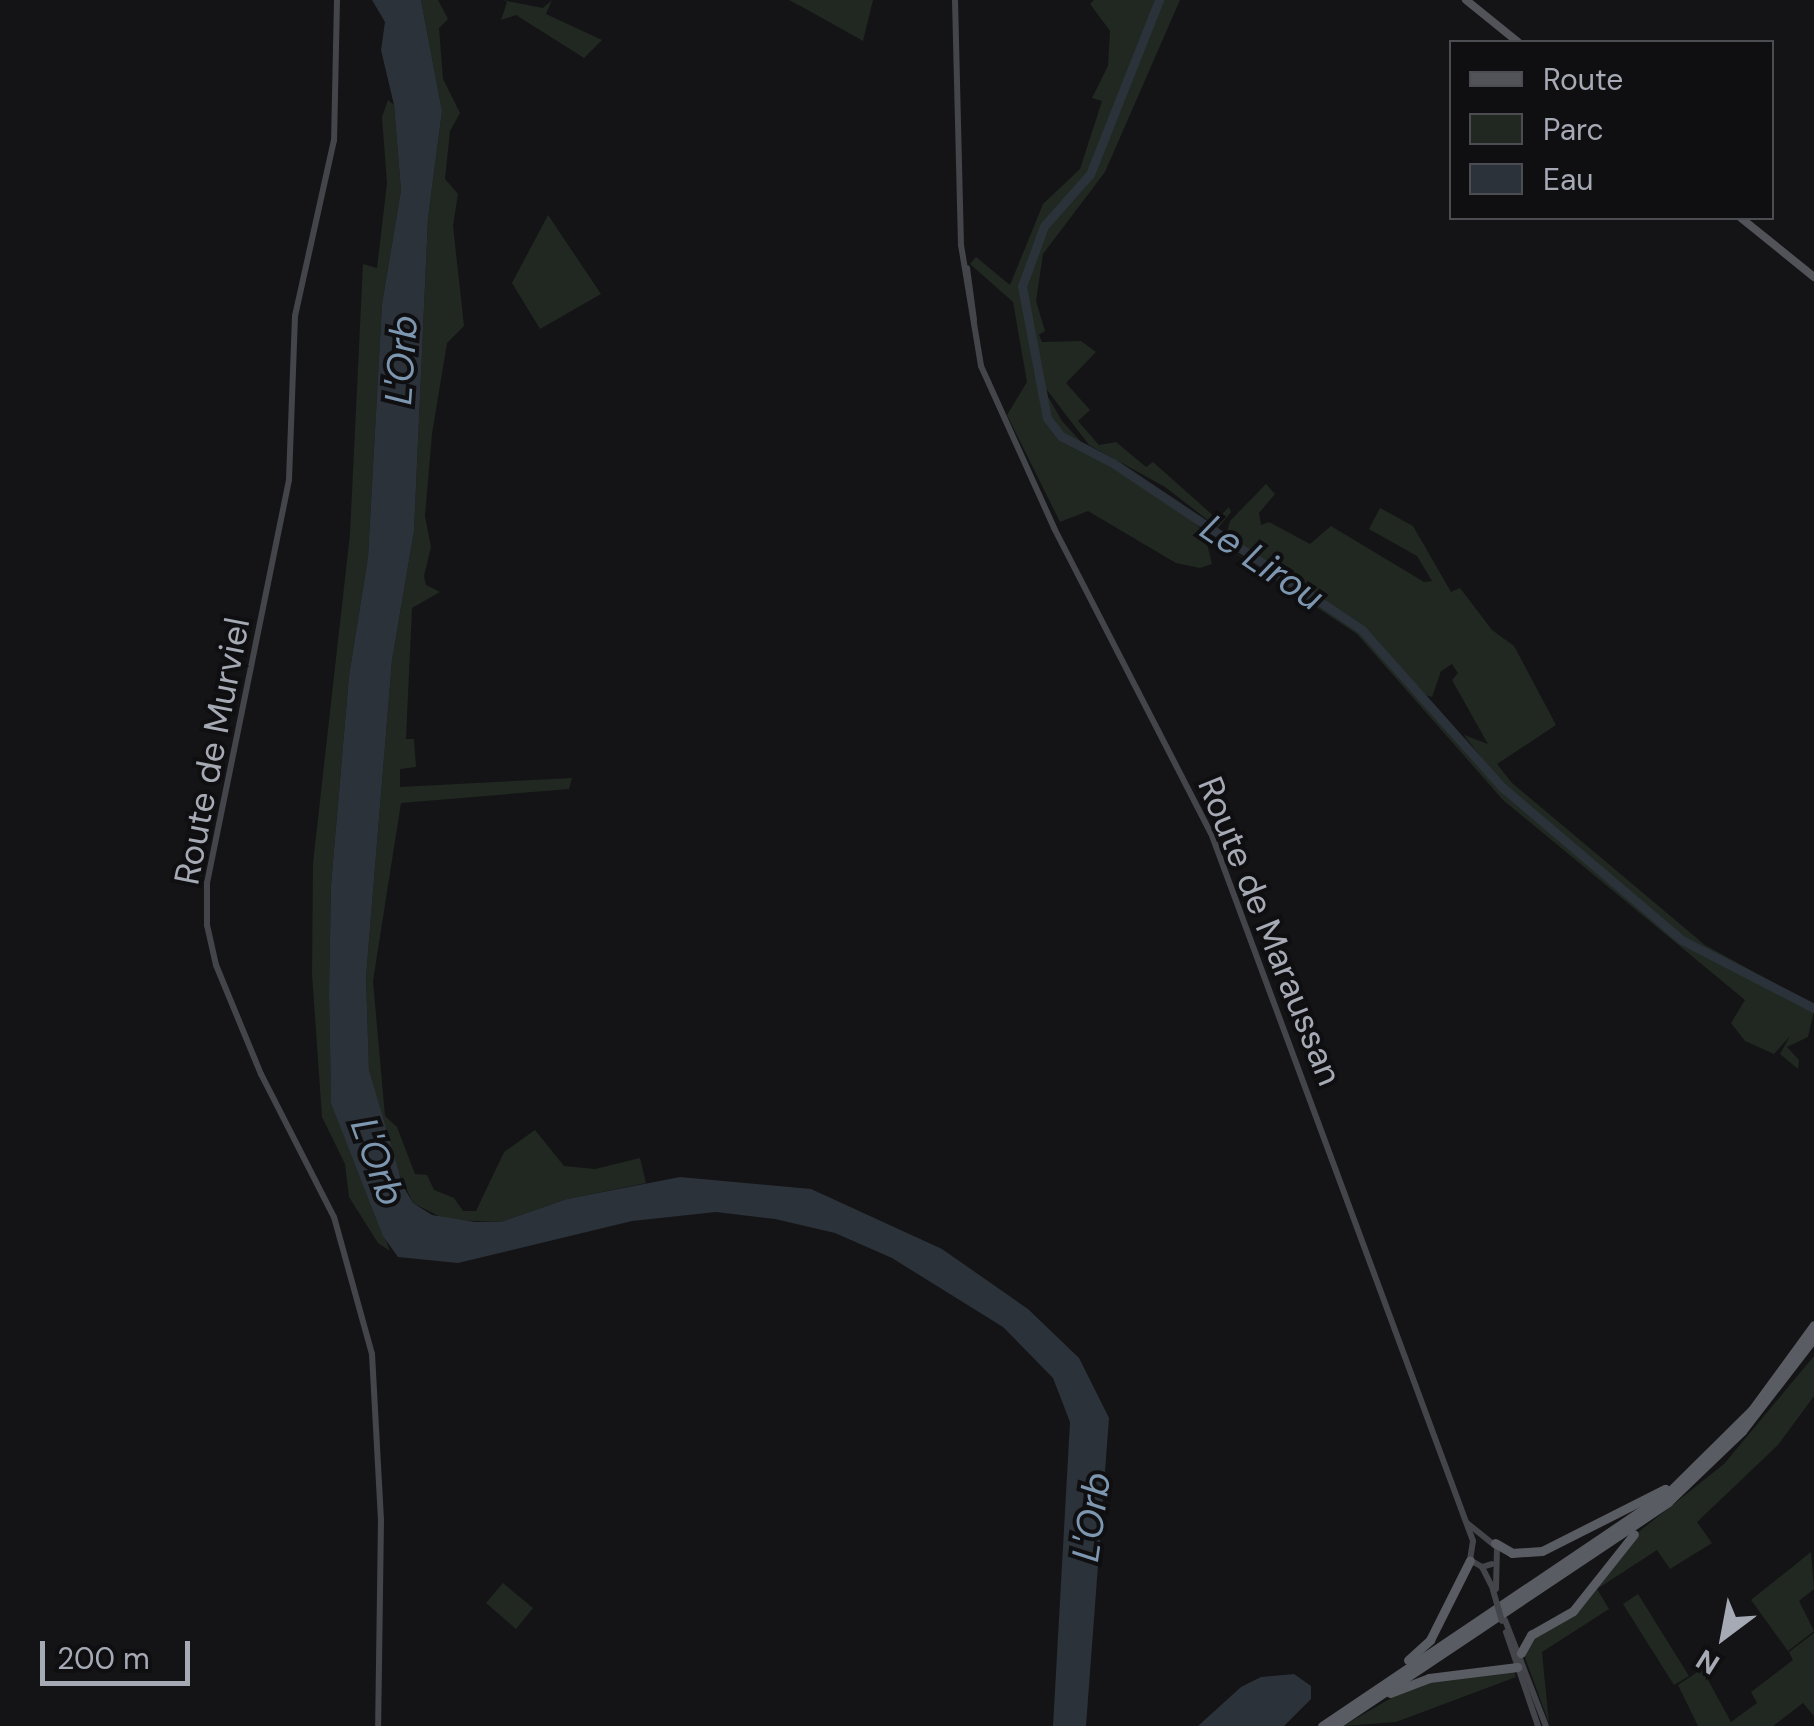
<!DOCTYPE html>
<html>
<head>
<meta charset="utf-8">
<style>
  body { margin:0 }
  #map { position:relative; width:1814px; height:1726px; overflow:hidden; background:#141416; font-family:"DM Sans",sans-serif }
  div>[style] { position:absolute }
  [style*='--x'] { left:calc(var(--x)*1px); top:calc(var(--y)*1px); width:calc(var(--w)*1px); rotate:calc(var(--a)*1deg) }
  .green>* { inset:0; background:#202821 }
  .water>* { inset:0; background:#2b3239 }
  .river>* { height:9px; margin:-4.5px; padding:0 4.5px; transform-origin:4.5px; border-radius:4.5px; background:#2b3239 }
  .secondary>* { height:6px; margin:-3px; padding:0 3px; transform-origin:3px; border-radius:3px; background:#43454a }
  .primary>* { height:8px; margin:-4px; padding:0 4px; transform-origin:4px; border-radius:4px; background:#515359 }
  .trunk>* { height:9px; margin:-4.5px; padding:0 4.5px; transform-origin:4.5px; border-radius:4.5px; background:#595c62 }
  .secondary-bridge>* { height:6px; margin:-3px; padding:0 3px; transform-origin:3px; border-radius:3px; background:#43454a }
  span { translate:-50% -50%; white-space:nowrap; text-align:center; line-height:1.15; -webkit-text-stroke:8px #0f0f11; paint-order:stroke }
  .street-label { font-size:35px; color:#a6aab5 }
  .water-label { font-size:38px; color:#7e97b0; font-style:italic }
  .legend { position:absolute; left:1449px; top:40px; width:325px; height:180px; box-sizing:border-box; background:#0f0f11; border:2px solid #4b4d53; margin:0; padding:12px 18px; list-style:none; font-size:30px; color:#a6aab5 }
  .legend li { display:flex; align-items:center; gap:20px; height:50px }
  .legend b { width:50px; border:2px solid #4b4d53 }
  .north { position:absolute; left:1674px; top:1586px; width:100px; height:100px; -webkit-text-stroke:8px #0f0f11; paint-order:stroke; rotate:212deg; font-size:28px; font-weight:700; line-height:40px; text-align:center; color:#a6aab5 }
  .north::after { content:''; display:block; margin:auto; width:35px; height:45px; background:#a6aab5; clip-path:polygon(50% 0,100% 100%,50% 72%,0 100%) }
  .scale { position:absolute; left:40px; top:1641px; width:150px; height:45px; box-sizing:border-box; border:5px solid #a6aab5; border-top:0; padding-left:12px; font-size:30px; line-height:35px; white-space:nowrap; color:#a6aab5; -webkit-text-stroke:8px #0f0f11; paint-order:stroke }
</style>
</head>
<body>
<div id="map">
  <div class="green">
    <div style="clip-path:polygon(421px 0,438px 0,448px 19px,439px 28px,443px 79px,460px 113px,450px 131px,445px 179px,458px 194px,453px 226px,464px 326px,447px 343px,432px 434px,425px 516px,431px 547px,424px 576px,426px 585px,440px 592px,412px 608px,406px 739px,414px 739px,416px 767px,400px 769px,400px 787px,572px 778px,569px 789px,401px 803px,373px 981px,385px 1116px,397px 1127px,415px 1174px,427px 1175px,434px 1190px,454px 1198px,463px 1211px,476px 1211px,504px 1152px,535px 1130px,564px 1166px,595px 1169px,640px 1158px,646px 1183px,567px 1199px,501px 1222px,447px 1220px,413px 1203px,391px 1155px,369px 1070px,366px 977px,392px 660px,414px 531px,428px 218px,442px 111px)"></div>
    <div style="clip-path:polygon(502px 0,543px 8px,552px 0,546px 14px,602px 40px,584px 58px,516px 15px,501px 20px,507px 2px)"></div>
    <div style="clip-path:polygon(789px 0,873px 0,863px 41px,806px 9px)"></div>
    <div style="clip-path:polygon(1094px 0,1180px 0,1105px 172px,1043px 254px,1036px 301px,1045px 331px,1039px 335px,1042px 342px,1081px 341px,1096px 352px,1066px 383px,1090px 410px,1078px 421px,1099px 445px,1116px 442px,1146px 467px,1153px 462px,1217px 519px,1229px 507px,1231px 512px,1218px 528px,1165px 487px,1089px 445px,1044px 386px,1022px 289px,1034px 372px,1062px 421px,1094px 456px,1169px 497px,1204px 532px,1212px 564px,1200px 568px,1176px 563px,1088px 511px,1060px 522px,1007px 415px,1027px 382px,1013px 302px,970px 264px,976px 257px,1010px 285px,1043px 204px,1080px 169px,1102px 101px,1092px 98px,1108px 66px,1110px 31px,1090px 4px)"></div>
    <div style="clip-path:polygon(388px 100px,394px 105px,401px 190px,382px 304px,368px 557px,349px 676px,331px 885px,329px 992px,331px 1093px,390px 1251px,378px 1243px,349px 1197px,345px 1164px,322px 1117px,312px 974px,313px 863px,350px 534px,363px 264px,377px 268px,387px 183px,382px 117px)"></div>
    <div style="clip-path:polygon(548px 215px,601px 294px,540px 329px,512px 283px)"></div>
    <div style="clip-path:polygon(1266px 484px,1275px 494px,1259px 513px,1261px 525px,1269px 522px,1310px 544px,1331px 526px,1424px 582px,1432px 581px,1417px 556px,1369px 529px,1380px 508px,1413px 526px,1451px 592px,1460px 588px,1492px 630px,1514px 646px,1556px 725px,1497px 764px,1512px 783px,1705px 945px,1814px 1005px,1676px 932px,1504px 787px,1464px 735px,1488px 744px,1452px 680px,1458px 673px,1452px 664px,1441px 671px,1432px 697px,1425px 695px,1364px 628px,1225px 539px,1230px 521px)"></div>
    <div style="clip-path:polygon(1223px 545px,1362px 632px,1504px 791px,1674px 936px,1814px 1011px,1808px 1037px,1787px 1047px,1799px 1060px,1798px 1069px,1780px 1054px,1790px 1036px,1774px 1054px,1745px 1041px,1731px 1023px,1745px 1000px,1503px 800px,1357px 634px)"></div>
    <div style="clip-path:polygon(1814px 1356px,1814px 1396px,1778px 1445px,1697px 1522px,1712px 1543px,1670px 1569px,1657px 1550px,1597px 1589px,1609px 1609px,1542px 1652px,1549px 1723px,1525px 1658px,1531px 1641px,1577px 1613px,1631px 1538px,1724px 1464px)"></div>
    <div style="clip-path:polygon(1811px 1552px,1814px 1589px,1799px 1601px,1814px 1631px,1788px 1651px,1751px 1600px)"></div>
    <div style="clip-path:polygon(503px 1583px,533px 1608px,516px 1629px,486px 1603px)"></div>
    <div style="clip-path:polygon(1638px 1594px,1689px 1676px,1674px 1685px,1623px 1604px)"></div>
    <div style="clip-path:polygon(1814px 1633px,1814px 1716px,1803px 1703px,1773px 1726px,1698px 1726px,1678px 1685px,1702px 1669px,1731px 1722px,1757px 1703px,1751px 1692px,1793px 1660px,1789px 1652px)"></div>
    <div style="clip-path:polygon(1513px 1668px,1516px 1677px,1396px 1722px,1343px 1726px,1417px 1683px)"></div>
  </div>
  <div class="water">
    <div style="clip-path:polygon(372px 0,421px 0,442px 111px,428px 218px,414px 531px,392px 660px,366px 977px,369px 1070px,403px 1186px,413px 1203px,432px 1215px,475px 1222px,501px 1222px,567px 1199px,680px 1177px,811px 1189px,942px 1249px,1028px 1309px,1079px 1358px,1109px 1418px,1086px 1726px,1053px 1726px,1070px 1422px,1053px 1378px,1003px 1327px,892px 1258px,835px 1233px,775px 1219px,716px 1212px,632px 1221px,458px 1263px,398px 1257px,383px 1236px,331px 1103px,329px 992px,331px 885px,349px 676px,368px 557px,382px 304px,401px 190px,394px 105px,381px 50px,385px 22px)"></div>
    <div style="clip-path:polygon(1294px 1674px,1311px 1686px,1311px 1699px,1284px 1726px,1198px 1726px,1241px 1687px,1261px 1677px)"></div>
  </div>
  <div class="river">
    <div style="--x:1159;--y:0;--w:187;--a:111.6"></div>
    <div style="--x:1090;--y:174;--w:69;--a:131.5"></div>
    <div style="--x:1044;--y:226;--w:64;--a:110.1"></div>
    <div style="--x:1022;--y:286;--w:134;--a:79.3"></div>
    <div style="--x:1047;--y:418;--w:23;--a:52"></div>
    <div style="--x:1061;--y:436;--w:59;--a:27.4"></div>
    <div style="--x:1113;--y:463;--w:300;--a:33.8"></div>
    <div style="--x:1362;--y:630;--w:210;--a:48.3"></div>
    <div style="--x:1502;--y:787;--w:236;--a:40.4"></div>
    <div style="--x:1682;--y:940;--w:148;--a:27.3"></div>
  </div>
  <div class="secondary">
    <div style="--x:337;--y:0;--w:140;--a:91.2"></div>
    <div style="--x:334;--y:140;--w:180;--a:102.5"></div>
    <div style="--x:295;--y:316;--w:164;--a:92.1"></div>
    <div style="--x:289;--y:480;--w:411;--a:101.5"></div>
    <div style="--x:207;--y:883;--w:42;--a:90"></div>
    <div style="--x:207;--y:925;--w:41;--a:77.3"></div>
    <div style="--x:216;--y:965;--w:118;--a:67.6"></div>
    <div style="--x:261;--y:1074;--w:161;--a:63"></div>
    <div style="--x:334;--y:1217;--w:142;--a:74.5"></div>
    <div style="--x:372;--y:1354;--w:166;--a:86.9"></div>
    <div style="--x:381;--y:1520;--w:206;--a:90.8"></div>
    <div style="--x:955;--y:0;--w:245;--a:88.6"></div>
    <div style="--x:961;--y:245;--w:123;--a:80.6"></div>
    <div style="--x:981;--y:366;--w:178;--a:65.7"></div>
    <div style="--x:1054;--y:528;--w:343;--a:62.8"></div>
    <div style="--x:1211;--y:833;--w:755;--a:69.69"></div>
    <div style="--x:967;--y:268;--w:52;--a:82.3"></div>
    <div style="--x:1467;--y:1523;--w:38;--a:39"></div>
    <div style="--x:1497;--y:1547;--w:42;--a:91.4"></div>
    <div style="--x:1473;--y:1541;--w:19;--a:99"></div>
    <div style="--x:1470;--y:1560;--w:14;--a:30"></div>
    <div style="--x:1482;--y:1567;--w:10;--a:-17"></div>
    <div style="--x:1482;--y:1567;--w:25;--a:63"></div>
    <div style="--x:1505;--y:1620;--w:114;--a:68.9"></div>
    <div style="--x:1506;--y:1632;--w:99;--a:71.2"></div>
  </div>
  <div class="primary">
    <div style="--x:1466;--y:0;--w:67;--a:38.9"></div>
    <div style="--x:1741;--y:218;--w:94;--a:38.9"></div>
  </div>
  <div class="trunk">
    <div style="--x:1495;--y:1543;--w:20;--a:30"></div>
    <div style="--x:1512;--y:1553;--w:30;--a:-4"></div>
    <div style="--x:1542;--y:1551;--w:138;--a:-26.8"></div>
    <div style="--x:1521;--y:1653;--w:21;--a:-61"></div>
    <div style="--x:1531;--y:1635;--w:48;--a:-29.7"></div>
    <div style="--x:1573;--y:1611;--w:98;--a:-51.6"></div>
    <div style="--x:1408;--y:1660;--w:30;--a:-42"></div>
    <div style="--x:1430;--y:1640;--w:89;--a:-63.4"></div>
    <div style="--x:1390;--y:1693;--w:42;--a:-21"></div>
    <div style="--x:1429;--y:1678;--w:89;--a:-7.1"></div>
    <div style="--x:1322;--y:1726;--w:417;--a:-34"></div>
    <div style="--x:1668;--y:1493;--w:118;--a:-44.7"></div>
    <div style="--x:1752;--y:1410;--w:105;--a:-53.9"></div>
    <div style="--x:1334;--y:1726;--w:402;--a:-33.8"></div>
    <div style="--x:1668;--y:1502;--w:103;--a:-43.8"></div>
    <div style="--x:1742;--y:1431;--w:118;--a:-52.3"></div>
  </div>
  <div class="secondary-bridge">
    <div style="--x:1493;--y:1590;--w:32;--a:74"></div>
  </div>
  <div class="street-label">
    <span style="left:212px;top:751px;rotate:-79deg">Route de Murviel</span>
    <span style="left:1270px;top:931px;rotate:68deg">Route de Maraussan</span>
  </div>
  <div class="water-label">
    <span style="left:402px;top:360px;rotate:-86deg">L'Orb</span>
    <span style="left:1262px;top:563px;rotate:34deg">Le Lirou</span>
    <span style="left:377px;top:1162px;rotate:70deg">L'Orb</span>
    <span style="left:1092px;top:1517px;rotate:-82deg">L'Orb</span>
  </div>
  <ul class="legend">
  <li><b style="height:12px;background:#515359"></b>Route</li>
  <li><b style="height:28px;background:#202821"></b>Parc</li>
  <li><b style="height:28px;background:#2b3239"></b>Eau</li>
  </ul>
  <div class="north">N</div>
  <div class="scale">200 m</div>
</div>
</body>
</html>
